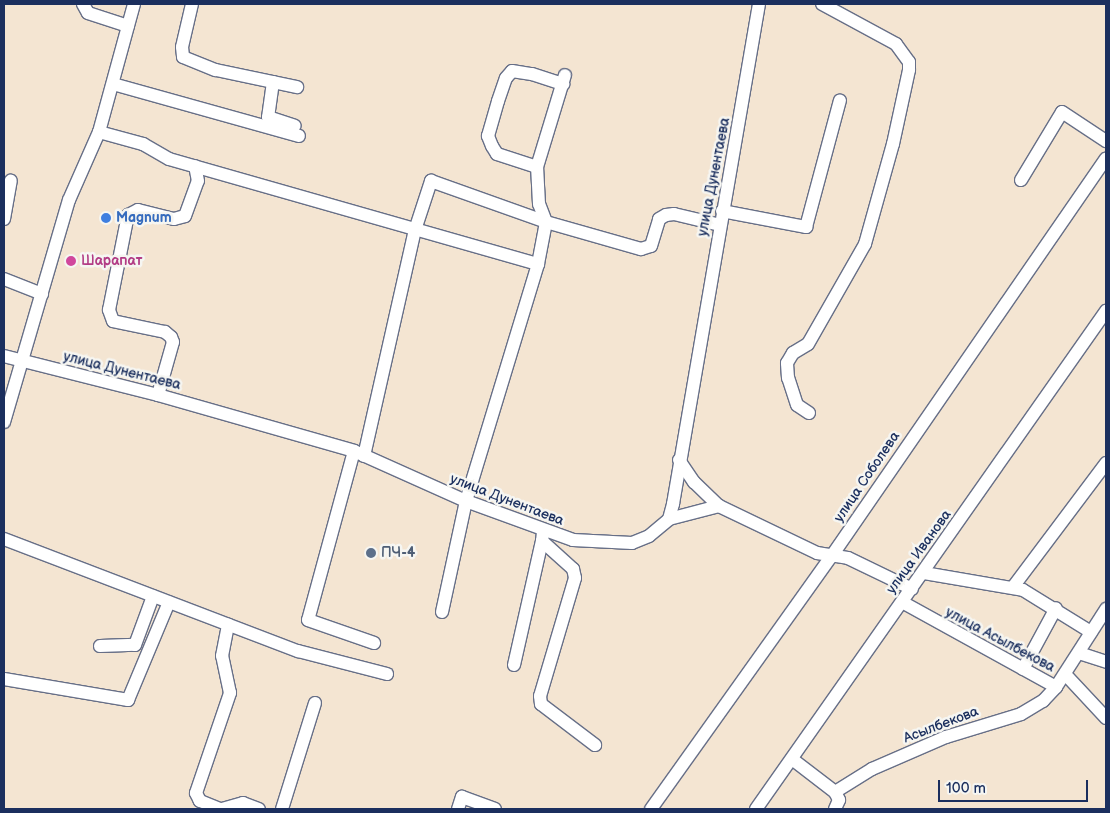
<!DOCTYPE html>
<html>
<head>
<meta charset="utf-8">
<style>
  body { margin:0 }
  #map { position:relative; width:1110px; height:813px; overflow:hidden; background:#f4e5d2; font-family:"Balsamiq Sans",sans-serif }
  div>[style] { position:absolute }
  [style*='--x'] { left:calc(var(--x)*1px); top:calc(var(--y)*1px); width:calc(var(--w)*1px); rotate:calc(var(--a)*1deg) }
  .roads { filter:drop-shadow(1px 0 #676f87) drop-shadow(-1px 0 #676f87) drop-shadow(0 1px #676f87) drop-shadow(0 -1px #676f87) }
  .minor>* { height:12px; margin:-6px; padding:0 6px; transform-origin:6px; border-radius:6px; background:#fff }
  .dots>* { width:14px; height:14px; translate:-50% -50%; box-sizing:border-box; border:2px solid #f6f6f2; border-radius:50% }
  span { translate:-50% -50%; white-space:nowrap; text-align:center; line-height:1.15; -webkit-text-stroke:5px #f6f6f2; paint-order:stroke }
  .street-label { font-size:14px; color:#1b2f5e }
  .shop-label { font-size:14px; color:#366cbe; font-weight:700 }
  .left { translate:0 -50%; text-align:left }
  .hotel-label { font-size:14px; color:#b23c85; font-weight:700 }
  .service-label { font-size:14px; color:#4e5e75; font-weight:700 }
  .frame { position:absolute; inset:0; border:5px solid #1b2f5e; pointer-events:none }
  .scale { position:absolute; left:938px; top:780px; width:150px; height:22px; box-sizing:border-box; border:2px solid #1b2f5e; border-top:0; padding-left:6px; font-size:15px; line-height:18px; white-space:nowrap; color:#1b2f5e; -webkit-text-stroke:4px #f6f6f2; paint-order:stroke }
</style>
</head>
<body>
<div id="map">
  <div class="roads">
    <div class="minor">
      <div style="--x:83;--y:4;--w:10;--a:61"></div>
      <div style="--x:88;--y:13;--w:42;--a:18"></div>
      <div style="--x:192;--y:4;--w:44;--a:103.1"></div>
      <div style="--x:182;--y:47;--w:10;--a:84"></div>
      <div style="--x:183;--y:57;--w:35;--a:22"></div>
      <div style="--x:216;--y:70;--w:83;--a:11.9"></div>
      <div style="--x:273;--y:82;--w:35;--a:98"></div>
      <div style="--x:268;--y:117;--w:28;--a:18"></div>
      <div style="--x:113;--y:84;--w:193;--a:15.6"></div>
      <div style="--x:99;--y:132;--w:46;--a:15.3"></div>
      <div style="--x:143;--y:144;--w:30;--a:30"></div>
      <div style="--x:169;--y:159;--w:384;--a:15.9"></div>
      <div style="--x:537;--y:167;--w:42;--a:-162"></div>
      <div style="--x:497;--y:154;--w:9;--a:-122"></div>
      <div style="--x:492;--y:146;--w:11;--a:-112"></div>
      <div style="--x:488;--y:136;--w:36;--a:-74"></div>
      <div style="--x:498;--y:101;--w:24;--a:-71"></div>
      <div style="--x:506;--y:78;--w:9;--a:-49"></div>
      <div style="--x:512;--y:71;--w:20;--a:9"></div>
      <div style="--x:532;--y:74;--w:33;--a:18"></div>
      <div style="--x:1021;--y:180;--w:79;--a:-58.9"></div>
      <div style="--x:1062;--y:112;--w:53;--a:33.4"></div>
      <div style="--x:722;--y:211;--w:86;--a:10.8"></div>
      <div style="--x:806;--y:227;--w:131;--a:-75"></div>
      <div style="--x:4;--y:219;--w:39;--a:-80"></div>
      <div style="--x:4;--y:279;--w:41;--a:21.5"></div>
      <div style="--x:4;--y:356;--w:159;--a:14.2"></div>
      <div style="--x:158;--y:395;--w:204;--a:15.9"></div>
      <div style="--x:354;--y:451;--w:123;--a:24.1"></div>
      <div style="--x:466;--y:501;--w:114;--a:20"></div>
      <div style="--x:573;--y:540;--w:59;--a:2.9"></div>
      <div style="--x:632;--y:543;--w:18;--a:-22"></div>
      <div style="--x:649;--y:536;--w:26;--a:-40"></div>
      <div style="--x:669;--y:519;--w:16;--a:-75"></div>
      <div style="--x:673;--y:504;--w:507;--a:-80.24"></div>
      <div style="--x:158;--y:395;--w:55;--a:-74.2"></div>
      <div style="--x:173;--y:342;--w:5;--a:-112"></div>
      <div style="--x:171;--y:337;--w:8;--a:-140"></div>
      <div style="--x:165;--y:332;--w:53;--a:-168.1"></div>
      <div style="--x:113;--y:321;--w:12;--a:-110"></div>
      <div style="--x:109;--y:310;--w:97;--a:-78.7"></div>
      <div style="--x:128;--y:215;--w:11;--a:-27"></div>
      <div style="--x:138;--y:210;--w:37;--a:14"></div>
      <div style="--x:174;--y:219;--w:11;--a:-15"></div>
      <div style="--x:185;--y:216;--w:37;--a:-70"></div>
      <div style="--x:198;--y:181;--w:15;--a:-101"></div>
      <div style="--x:809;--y:413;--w:14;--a:-146"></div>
      <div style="--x:797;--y:405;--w:28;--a:-108"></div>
      <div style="--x:788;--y:378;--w:15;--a:-94"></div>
      <div style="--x:787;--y:363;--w:12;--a:-59"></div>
      <div style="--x:793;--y:353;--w:17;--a:-31"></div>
      <div style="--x:808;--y:344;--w:115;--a:-60.3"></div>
      <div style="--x:865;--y:244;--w:104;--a:-74.4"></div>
      <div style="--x:893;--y:144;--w:76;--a:-77.8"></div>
      <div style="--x:909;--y:70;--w:8;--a:-90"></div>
      <div style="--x:909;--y:62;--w:22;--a:-126"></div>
      <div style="--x:896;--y:44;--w:84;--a:-151.6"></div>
      <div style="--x:4;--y:422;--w:231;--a:-73.7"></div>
      <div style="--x:69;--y:200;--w:74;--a:-66.2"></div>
      <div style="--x:99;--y:132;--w:133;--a:-74.7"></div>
      <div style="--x:354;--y:451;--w:175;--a:105.2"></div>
      <div style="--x:308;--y:620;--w:70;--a:19.2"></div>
      <div style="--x:364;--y:456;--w:232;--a:-77.3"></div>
      <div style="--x:415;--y:230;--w:52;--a:-71.9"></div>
      <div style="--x:431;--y:181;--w:122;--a:19.6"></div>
      <div style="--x:546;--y:222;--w:99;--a:15.9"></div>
      <div style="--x:641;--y:249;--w:10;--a:-17"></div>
      <div style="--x:651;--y:246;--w:28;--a:-73"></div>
      <div style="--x:659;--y:219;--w:8;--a:-30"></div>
      <div style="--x:666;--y:215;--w:8;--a:-7"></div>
      <div style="--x:674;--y:214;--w:47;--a:13.4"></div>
      <div style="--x:679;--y:460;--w:27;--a:56"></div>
      <div style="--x:694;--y:482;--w:35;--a:44"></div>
      <div style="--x:719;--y:506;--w:109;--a:25.6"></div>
      <div style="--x:817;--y:553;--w:31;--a:9"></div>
      <div style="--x:848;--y:558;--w:71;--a:25.8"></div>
      <div style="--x:669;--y:519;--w:52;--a:-14.6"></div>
      <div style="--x:543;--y:532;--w:9;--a:96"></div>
      <div style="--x:542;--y:541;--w:42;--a:42.1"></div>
      <div style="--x:573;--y:569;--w:9;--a:77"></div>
      <div style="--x:575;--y:578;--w:123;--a:106.5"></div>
      <div style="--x:540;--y:696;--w:8;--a:83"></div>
      <div style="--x:541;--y:704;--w:68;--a:37.2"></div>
      <div style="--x:4;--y:539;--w:315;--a:20.9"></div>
      <div style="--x:298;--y:651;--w:92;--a:14.5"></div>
      <div style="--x:924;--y:573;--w:100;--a:9.7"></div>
      <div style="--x:1023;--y:590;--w:80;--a:31.7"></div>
      <div style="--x:1013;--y:587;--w:155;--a:-53.1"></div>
      <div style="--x:902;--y:602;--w:176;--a:28.9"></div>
      <div style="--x:442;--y:612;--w:114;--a:-77.8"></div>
      <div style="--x:466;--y:501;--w:248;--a:-73.1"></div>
      <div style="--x:538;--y:264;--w:43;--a:-79.2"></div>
      <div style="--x:546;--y:222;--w:19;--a:-111"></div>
      <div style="--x:539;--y:204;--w:37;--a:-93"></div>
      <div style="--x:537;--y:167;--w:96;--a:-73.1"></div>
      <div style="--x:100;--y:646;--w:35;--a:-2"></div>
      <div style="--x:135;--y:645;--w:52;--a:-69.8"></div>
      <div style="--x:1079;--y:653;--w:28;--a:18"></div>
      <div style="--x:514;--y:665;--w:127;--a:-77.3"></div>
      <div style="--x:1023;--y:669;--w:69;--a:-61.6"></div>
      <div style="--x:1065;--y:674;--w:60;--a:47"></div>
      <div style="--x:4;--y:679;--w:126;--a:9.6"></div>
      <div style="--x:128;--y:700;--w:106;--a:-67.3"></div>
      <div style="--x:792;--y:759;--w:54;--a:37.5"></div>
      <div style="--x:835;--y:792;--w:44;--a:-31.9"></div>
      <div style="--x:872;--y:769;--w:81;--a:-23.4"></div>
      <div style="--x:946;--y:737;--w:78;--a:-17"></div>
      <div style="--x:1021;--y:714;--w:26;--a:-31"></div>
      <div style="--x:1043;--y:701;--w:19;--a:-47"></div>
      <div style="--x:1056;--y:687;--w:93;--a:-57.3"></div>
      <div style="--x:835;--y:792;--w:9;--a:63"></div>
      <div style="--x:839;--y:800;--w:10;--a:114"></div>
      <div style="--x:220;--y:809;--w:22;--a:-158"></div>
      <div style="--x:200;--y:801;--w:9;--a:-117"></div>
      <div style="--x:196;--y:793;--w:106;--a:-71.2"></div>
      <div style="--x:230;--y:693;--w:38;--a:-102"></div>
      <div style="--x:222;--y:656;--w:32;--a:-79"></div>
      <div style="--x:222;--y:809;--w:22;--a:-16"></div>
      <div style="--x:243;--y:803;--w:17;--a:21"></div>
      <div style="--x:282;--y:809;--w:111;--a:-72.7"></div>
      <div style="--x:458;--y:809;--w:13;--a:-72"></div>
      <div style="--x:462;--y:797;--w:35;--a:20"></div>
      <div style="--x:651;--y:809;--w:310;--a:-54.5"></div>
      <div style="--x:831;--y:557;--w:484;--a:-55.4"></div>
      <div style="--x:756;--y:809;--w:609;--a:-54.9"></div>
    </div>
  </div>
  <div class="dots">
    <div style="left:106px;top:218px;background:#3f7fe0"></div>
    <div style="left:71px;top:261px;background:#d1479c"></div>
    <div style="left:371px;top:553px;background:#5c6f8a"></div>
  </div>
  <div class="street-label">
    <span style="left:714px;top:177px;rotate:-79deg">улица Дунентаева</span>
    <span style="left:122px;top:371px;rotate:14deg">улица Дунентаева</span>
    <span style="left:867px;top:477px;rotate:-56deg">улица Соболева</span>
    <span style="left:507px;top:500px;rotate:21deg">улица Дунентаева</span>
    <span style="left:919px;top:552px;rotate:-54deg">улица Иванова</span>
    <span style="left:1000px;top:640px;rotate:28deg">улица Асылбекова</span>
    <span style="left:941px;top:725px;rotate:-21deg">Асылбекова</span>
  </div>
  <div class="shop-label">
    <span class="left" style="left:116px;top:218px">Magnum</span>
  </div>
  <div class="hotel-label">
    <span class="left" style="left:81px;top:261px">Шарапат</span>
  </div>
  <div class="service-label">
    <span class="left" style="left:381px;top:553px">ПЧ-4</span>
  </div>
  <div class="frame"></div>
  <div class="scale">100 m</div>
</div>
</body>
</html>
